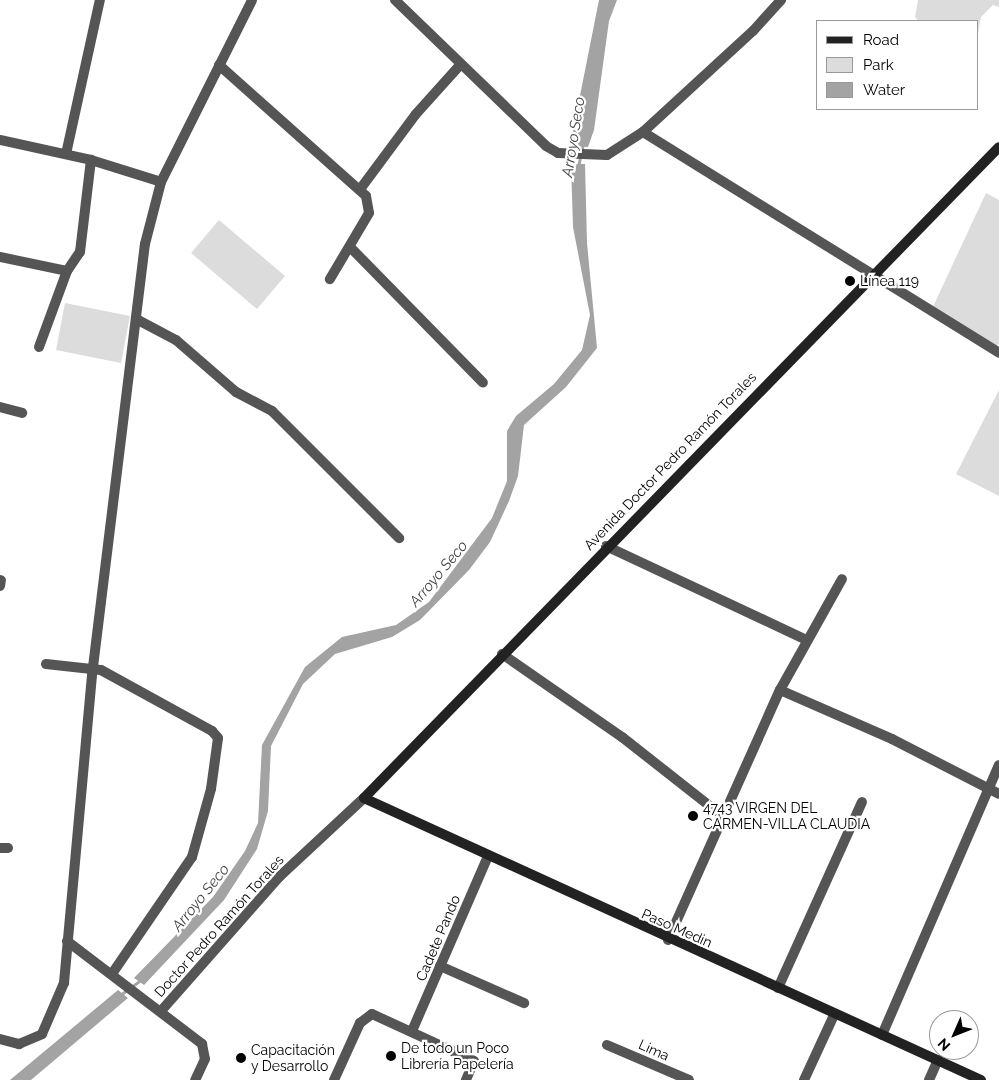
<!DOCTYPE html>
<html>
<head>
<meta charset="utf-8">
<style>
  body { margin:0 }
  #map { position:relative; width:999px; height:1080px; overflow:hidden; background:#fff; font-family:Raleway,sans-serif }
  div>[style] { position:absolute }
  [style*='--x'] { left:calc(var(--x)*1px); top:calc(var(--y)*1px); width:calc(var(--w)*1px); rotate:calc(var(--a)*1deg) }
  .green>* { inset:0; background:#dcdcdc }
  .water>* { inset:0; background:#a3a3a3 }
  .stream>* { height:3px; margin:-1.5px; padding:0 1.5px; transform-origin:1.5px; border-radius:1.5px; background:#a3a3a3 }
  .street>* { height:10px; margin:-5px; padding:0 5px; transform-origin:5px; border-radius:5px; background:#555 }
  .secondary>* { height:10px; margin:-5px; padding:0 5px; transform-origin:5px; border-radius:5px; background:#222 }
  .dots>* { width:14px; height:14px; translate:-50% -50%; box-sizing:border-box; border:2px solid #fff; border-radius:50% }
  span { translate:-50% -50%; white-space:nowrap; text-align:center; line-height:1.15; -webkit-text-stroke:4.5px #fff; paint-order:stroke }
  .poi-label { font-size:14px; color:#000 }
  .left { translate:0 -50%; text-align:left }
  .street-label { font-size:14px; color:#000 }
  .water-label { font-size:15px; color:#444; font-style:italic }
  .legend { position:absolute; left:816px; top:20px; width:162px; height:90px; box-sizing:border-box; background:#fff; border:1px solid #999; margin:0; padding:6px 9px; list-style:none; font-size:15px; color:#000 }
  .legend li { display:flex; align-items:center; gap:10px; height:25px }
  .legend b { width:25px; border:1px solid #999 }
  .north { position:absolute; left:929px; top:1010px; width:50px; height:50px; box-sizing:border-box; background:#fff; border:1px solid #999; border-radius:50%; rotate:226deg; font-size:14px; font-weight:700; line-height:20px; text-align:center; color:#000 }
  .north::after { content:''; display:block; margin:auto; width:18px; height:22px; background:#000; clip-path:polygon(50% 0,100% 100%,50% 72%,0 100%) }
</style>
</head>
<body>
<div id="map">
  <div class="green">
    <div style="clip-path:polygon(918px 0,999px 0,999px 7px,993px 5px,981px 17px,978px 33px,978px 21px,919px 21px,915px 17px)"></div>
    <div style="clip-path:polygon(986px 193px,999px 200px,999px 344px,993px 348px,931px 311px)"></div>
    <div style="clip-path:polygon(219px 220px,285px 276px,257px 309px,191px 253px)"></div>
    <div style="clip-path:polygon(65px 303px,130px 316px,121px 363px,56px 350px)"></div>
    <div style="clip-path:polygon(999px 390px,999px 496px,956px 474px)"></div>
  </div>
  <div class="water">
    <div style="clip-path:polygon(599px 0,617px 0,609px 21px,594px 130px,588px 147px,570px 146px)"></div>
    <div style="clip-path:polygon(571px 164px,585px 164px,587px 243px,597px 348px,566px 387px,524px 425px,518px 476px,509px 501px,490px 542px,469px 570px,420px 620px,392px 637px,335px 654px,303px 684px,271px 746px,268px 811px,257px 849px,224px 900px,144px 985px,134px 978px,213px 897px,245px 851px,258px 823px,262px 745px,305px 667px,342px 637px,396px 625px,429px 602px,492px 518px,507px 481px,507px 431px,516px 416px,554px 384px,582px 350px,590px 315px,573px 227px)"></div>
    <div style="clip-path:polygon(118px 990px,128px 998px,31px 1080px,10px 1080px)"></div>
  </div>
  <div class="stream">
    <div style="--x:578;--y:167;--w:24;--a:-78"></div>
    <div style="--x:120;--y:995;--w:27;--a:-36"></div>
  </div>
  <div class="street">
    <div style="--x:395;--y:0;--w:210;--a:44"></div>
    <div style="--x:546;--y:146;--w:14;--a:30"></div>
    <div style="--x:558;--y:153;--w:49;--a:2.3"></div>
    <div style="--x:607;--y:155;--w:43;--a:-32.6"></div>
    <div style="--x:643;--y:132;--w:419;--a:31.8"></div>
    <div style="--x:219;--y:65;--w:197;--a:41.7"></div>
    <div style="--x:366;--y:196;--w:17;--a:80"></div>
    <div style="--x:369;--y:213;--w:77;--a:120.6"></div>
    <div style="--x:643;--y:132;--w:149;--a:-42.6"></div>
    <div style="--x:753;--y:31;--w:42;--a:-47.9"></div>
    <div style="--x:0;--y:140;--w:93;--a:12.4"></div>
    <div style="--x:91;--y:160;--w:73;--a:17.4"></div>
    <div style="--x:66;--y:154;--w:158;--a:-77.6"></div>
    <div style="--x:361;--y:188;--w:92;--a:-53.4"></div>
    <div style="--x:416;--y:114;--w:67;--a:-48"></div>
    <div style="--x:352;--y:249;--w:187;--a:45.6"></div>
    <div style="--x:0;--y:257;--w:68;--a:11.8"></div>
    <div style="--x:138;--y:320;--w:43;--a:27.8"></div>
    <div style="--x:176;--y:340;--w:79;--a:40.9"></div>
    <div style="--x:236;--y:392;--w:41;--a:27.8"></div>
    <div style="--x:272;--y:411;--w:180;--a:45"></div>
    <div style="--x:39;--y:347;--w:81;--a:-69.8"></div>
    <div style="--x:67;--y:271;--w:23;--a:-56"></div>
    <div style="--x:80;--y:252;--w:93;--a:-83.2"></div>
    <div style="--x:0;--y:407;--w:23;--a:15"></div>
    <div style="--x:606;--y:546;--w:222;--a:25.1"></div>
    <div style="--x:0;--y:586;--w:6;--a:-81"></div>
    <div style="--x:502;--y:654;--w:146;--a:34.7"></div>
    <div style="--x:622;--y:737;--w:126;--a:38.2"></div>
    <div style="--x:46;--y:664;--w:55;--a:6.2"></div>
    <div style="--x:101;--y:670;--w:127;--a:28.8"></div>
    <div style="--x:212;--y:731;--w:9;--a:49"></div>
    <div style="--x:218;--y:738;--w:51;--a:97.8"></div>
    <div style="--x:211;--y:789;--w:71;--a:105.6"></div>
    <div style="--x:192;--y:857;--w:142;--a:124.4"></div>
    <div style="--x:780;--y:690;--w:122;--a:23.6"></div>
    <div style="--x:892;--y:739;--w:120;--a:27.2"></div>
    <div style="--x:0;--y:848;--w:8;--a:0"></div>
    <div style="--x:668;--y:940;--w:274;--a:-65.9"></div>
    <div style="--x:780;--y:690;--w:127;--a:-60.8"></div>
    <div style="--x:67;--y:941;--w:170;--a:37.3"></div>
    <div style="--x:202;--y:1044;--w:15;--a:79"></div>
    <div style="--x:205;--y:1059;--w:23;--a:115"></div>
    <div style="--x:440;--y:966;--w:92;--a:23.8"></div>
    <div style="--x:778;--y:988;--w:204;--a:-65.7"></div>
    <div style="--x:161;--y:1011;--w:179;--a:-48.6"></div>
    <div style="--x:279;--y:877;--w:116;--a:-42.9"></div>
    <div style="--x:412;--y:1031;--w:191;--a:-66.5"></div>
    <div style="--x:882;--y:1035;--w:294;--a:-66.6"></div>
    <div style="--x:0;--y:1039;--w:20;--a:15"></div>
    <div style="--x:19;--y:1044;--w:25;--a:-23"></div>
    <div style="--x:42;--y:1034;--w:56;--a:-66.7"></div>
    <div style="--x:64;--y:983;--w:317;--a:-84.8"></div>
    <div style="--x:93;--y:667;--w:426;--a:-83"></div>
    <div style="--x:145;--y:244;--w:64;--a:-75.5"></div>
    <div style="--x:161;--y:182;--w:203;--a:-63.4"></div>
    <div style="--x:607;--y:1045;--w:89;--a:23.1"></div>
    <div style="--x:334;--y:1080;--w:63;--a:-65.5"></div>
    <div style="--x:360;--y:1023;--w:15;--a:-37"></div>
    <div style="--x:372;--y:1014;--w:112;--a:24.7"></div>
    <div style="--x:474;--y:1061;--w:21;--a:113"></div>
    <div style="--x:804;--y:1080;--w:72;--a:-65.2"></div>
    <div style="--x:929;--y:1080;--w:22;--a:-66"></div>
  </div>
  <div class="secondary">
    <div style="--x:981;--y:1080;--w:678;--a:-155.44"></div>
    <div style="--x:364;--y:798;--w:909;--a:-45.71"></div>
  </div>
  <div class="dots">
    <div style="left:850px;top:281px;background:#000"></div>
    <div style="left:693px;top:816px;background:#000"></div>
    <div style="left:391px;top:1056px;background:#000"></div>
    <div style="left:241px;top:1058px;background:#000"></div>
  </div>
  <div class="poi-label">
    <span class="left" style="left:860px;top:281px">Línea 119</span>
    <span class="left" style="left:703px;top:816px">4743 VIRGEN DEL<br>CARMEN-VILLA CLAUDIA</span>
    <span class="left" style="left:401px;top:1056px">De todo un Poco<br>Librería Papelería</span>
    <span class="left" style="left:251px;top:1058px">Capacitación<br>y Desarrollo</span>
  </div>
  <div class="street-label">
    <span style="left:670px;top:461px;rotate:-46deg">Avenida Doctor Pedro Ramón Torales</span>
    <span style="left:219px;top:926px;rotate:-48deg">Doctor Pedro Ramón Torales</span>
    <span style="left:677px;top:928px;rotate:24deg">Paso Medin</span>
    <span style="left:438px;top:938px;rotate:-67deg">Cadete Pando</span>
    <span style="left:654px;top:1050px;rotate:24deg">Lima</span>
  </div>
  <div class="water-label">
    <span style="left:574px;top:137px;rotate:-81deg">Arroyo Seco</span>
    <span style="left:439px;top:574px;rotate:-50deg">Arroyo Seco</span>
    <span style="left:201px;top:898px;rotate:-51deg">Arroyo Seco</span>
  </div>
  <ul class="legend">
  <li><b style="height:6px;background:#222"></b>Road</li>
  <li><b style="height:14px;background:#dcdcdc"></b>Park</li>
  <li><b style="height:14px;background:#a3a3a3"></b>Water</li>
  </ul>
  <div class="north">N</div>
</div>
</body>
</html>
